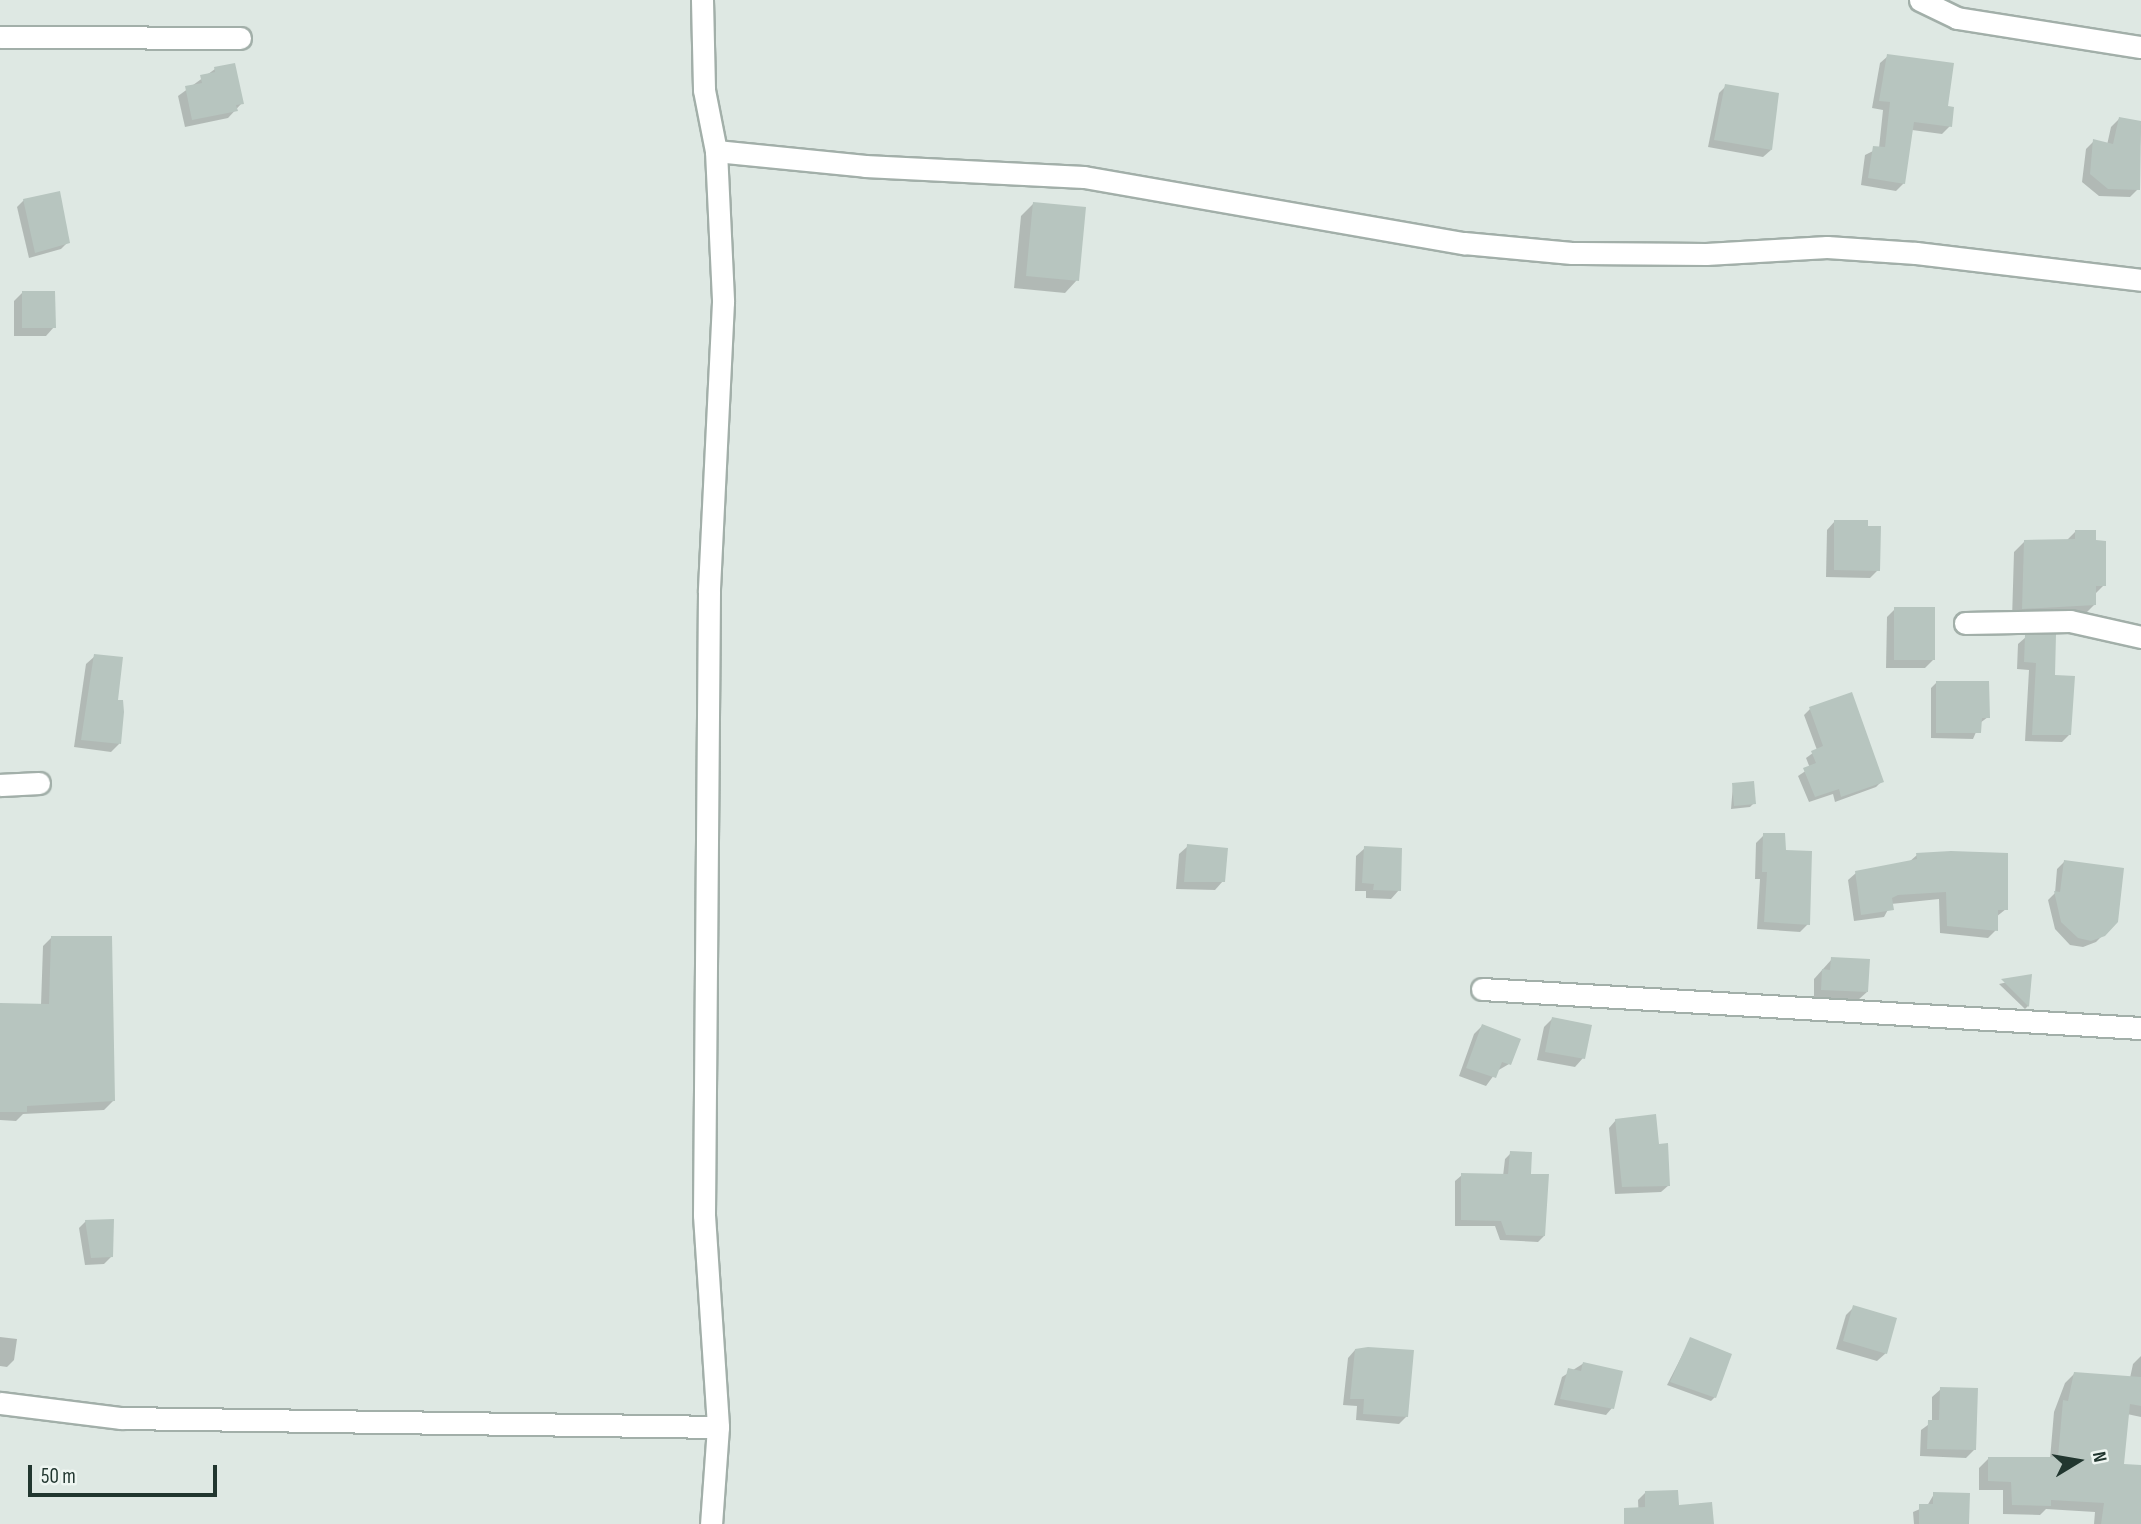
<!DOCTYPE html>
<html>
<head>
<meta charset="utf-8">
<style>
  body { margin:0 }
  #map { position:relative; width:2141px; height:1524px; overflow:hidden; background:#dee8e3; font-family:"Sofia Sans Condensed",sans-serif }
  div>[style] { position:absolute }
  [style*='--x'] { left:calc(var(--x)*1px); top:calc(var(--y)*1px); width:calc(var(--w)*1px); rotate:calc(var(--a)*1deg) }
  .shadow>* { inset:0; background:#0003 }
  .building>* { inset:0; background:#b7c5bf }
  .roads { filter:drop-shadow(2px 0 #a2afa9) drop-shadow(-2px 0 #a2afa9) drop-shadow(0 2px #a2afa9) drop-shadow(0 -2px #a2afa9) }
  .minor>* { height:21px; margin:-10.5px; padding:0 10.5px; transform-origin:10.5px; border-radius:10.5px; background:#fff }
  span { translate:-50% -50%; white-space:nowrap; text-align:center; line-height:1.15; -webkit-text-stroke:5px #eef5f1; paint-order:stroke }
  .north { position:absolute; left:2043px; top:1426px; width:70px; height:70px; -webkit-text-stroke:5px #eef5f1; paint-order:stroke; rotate:79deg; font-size:19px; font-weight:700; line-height:28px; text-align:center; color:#21362f }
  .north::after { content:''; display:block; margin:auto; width:24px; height:32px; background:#21362f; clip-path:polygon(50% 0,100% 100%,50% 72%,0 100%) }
  .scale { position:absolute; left:28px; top:1465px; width:189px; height:32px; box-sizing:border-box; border:4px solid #21362f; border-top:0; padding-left:9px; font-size:21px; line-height:24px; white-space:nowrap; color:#21362f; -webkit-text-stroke:5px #eef5f1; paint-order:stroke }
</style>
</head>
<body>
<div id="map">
  <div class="shadow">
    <div style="clip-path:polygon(1888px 56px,1946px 107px,1950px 126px,1942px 134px,1912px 130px,1904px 183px,1896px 191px,1861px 185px,1865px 155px,1879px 148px,1883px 110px,1872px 108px,1880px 63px)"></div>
    <div style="clip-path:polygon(215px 69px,242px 103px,228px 118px,185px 127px,178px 96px)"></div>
    <div style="clip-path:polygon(1726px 86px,1771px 150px,1763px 157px,1708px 147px,1719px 93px)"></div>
    <div style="clip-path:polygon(2119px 119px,2141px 125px,2138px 189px,2130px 197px,2099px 196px,2082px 182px,2086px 149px,2094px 141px,2107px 145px,2111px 127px)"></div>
    <div style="clip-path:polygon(24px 200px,68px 242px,61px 249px,29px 258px,17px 207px)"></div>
    <div style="clip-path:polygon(1034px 203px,1077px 280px,1065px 293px,1014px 288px,1021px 216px)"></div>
    <div style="clip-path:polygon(22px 293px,54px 327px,46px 336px,14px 336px,14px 301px)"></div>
    <div style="clip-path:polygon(1835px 521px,1878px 570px,1870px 578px,1826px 577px,1827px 530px)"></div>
    <div style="clip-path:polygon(2075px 532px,2104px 585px,2094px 595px,2094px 605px,2083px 616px,2012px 619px,2014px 552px,2025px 541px,2066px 541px)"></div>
    <div style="clip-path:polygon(1895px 609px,1933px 660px,1925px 668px,1886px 668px,1887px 617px)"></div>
    <div style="clip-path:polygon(2026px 637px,2053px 676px,2070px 734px,2062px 742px,2025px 741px,2029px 670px,2017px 669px,2018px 644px)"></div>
    <div style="clip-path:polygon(95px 656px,116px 701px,119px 744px,111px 752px,74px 747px,86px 664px)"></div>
    <div style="clip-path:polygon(1937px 682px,1988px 717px,1980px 723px,1973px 739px,1931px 738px,1931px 688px)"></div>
    <div style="clip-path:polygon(1810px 709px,1882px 781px,1876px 787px,1835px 802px,1833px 794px,1809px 802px,1798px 776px,1810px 768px,1806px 758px,1817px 750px,1804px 715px)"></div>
    <div style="clip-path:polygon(1733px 785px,1754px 803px,1750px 807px,1731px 809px)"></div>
    <div style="clip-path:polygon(1764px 835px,1784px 851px,1808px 924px,1800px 932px,1757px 929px,1760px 879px,1755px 879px,1756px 843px)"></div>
    <div style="clip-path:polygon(1188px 846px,1223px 881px,1215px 890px,1176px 889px,1179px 854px)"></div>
    <div style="clip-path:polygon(1365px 848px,1399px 890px,1391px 899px,1366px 898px,1366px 891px,1355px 891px,1356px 856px)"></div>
    <div style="clip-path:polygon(1917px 855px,2006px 909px,1996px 917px,1996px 930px,1988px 938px,1940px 933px,1939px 899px,1891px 904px,1884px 917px,1854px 921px,1848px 880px,1856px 873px,1909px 862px)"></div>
    <div style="clip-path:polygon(2064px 862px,2117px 921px,2096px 942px,2083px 947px,2070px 945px,2055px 929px,2048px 900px,2055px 893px,2057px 869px)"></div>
    <div style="clip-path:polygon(52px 937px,113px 1101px,104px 1110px,23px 1114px,16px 1121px,0 1120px,0 1004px,41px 1005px,43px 946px)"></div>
    <div style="clip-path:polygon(1832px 959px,1867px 992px,1858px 1000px,1814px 997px,1814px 979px)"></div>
    <div style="clip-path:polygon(2030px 977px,2028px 1006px,2025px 1009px,1999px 984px)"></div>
    <div style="clip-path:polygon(1552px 1019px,1583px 1058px,1575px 1067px,1537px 1060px,1544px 1027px)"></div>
    <div style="clip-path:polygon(1482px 1026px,1509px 1064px,1497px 1071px,1486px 1086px,1459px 1076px,1474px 1034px)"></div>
    <div style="clip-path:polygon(1616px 1120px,1658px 1146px,1669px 1185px,1661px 1192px,1615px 1194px,1609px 1128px)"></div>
    <div style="clip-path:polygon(1511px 1153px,1529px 1175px,1544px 1236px,1538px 1242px,1500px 1240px,1495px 1226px,1455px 1226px,1455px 1181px,1462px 1175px,1503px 1176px,1505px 1159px)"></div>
    <div style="clip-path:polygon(86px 1221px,111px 1257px,104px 1264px,85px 1265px,79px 1228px)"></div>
    <div style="clip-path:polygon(1854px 1307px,1886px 1353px,1877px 1361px,1836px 1349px,1846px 1315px)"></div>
    <div style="clip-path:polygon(0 1337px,17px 1339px,14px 1360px,7px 1367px,0 1366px)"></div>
    <div style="clip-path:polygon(1690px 1340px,1715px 1397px,1711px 1401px,1667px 1385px)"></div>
    <div style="clip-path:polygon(1355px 1350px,1407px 1416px,1399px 1424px,1356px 1420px,1357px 1406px,1343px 1405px,1348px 1358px)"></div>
    <div style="clip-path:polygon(2141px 1356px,2141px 1417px,2127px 1414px,2122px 1466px,2141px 1467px,2141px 1524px,2094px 1524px,2095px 1512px,2046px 1509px,2040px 1515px,2003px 1514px,2003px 1490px,1979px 1490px,1979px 1468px,1988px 1459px,2050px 1459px,2054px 1412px,2065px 1383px,2075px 1373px,2130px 1378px,2133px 1364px)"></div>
    <div style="clip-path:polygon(1584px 1363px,1612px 1408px,1606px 1415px,1554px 1405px,1562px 1377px)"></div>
    <div style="clip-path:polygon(1941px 1389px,1974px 1450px,1966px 1458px,1920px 1456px,1921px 1430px,1932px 1422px,1932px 1397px)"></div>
    <div style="clip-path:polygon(1645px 1493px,1677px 1507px,1712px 1524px,1639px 1524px,1638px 1500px)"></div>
    <div style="clip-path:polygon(1934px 1494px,1968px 1524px,1914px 1524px,1913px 1512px,1927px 1506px)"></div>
  </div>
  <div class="building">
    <div style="clip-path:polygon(1887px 54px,1954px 63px,1948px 106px,1954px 107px,1952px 127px,1914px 122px,1905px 184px,1868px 178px,1873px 146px,1885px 147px,1890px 102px,1879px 101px)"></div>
    <div style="clip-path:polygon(235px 63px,244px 104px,236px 105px,238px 111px,192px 120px,185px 86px,202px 83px,200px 75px,215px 72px,214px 67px)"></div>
    <div style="clip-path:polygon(1725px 84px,1779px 93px,1772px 150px,1714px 140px)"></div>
    <div style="clip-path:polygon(2119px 117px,2141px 121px,2140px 190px,2108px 189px,2090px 174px,2093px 139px,2113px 144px)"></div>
    <div style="clip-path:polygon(60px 191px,70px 243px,35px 253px,23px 199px)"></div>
    <div style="clip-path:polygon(1033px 202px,1086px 207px,1079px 281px,1026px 276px)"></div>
    <div style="clip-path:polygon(22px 291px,55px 291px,56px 328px,22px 328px)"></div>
    <div style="clip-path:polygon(1834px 520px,1868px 520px,1868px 526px,1881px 526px,1880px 571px,1834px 570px)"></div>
    <div style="clip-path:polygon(2075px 530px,2096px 530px,2096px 540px,2106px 541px,2106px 586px,2096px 586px,2096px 605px,2022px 609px,2024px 540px,2075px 539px)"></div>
    <div style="clip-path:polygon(1894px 607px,1935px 607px,1935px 660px,1894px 660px)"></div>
    <div style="clip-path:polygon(2056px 634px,2055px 675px,2075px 676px,2071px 735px,2032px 735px,2036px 663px,2024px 662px,2025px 635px)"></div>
    <div style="clip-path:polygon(94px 654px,123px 657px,118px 700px,123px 700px,124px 712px,121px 744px,81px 740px)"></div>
    <div style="clip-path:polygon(1936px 681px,1989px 681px,1990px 718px,1982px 718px,1981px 733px,1936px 733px)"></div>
    <div style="clip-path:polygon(1852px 692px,1884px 782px,1841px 797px,1839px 789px,1815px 797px,1803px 768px,1816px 763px,1811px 751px,1823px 746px,1809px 707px)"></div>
    <div style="clip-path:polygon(1754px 781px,1756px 804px,1734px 806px,1732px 783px)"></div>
    <div style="clip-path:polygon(1763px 833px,1785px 833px,1786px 850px,1812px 851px,1810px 925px,1764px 922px,1767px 872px,1762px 872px)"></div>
    <div style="clip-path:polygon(1187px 844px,1228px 848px,1225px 882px,1184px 882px)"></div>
    <div style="clip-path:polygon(1364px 846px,1402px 848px,1401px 891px,1373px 890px,1374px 884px,1362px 883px)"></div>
    <div style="clip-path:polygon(1951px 851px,2008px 853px,2008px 910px,1998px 910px,1998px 931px,1947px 926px,1946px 892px,1898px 895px,1892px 898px,1894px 910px,1861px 915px,1855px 871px,1917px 859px,1916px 853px)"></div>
    <div style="clip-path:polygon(2064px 860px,2124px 868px,2118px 922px,2105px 936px,2091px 941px,2078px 938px,2061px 922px,2054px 891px,2060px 892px)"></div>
    <div style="clip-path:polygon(51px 936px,112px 936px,115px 1101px,27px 1106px,27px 1112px,0 1112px,0 1003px,49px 1004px)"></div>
    <div style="clip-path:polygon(1831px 957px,1870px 959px,1868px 992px,1821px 990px,1822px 969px,1830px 970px)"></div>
    <div style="clip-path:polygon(2032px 974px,2029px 1007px,2001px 979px)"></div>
    <div style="clip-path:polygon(1552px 1017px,1592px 1025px,1585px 1059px,1545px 1052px)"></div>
    <div style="clip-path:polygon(1482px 1024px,1521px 1039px,1511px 1065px,1502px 1062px,1496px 1078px,1466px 1068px)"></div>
    <div style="clip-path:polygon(1656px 1114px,1659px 1144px,1668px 1143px,1670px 1186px,1622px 1187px,1615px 1119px)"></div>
    <div style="clip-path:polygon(1510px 1151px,1532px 1152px,1531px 1174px,1549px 1174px,1545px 1236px,1506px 1235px,1501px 1221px,1461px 1220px,1461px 1173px,1508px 1174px)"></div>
    <div style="clip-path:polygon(114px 1219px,113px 1257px,91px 1258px,85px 1220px)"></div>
    <div style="clip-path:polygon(1853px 1305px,1897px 1318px,1887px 1354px,1843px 1341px)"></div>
    <div style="clip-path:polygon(1690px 1337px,1732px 1354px,1716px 1398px,1670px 1382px)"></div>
    <div style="clip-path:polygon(1368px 1347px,1414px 1350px,1408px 1417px,1363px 1414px,1364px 1399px,1350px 1399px,1355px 1349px)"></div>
    <div style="clip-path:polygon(1583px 1362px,1623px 1371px,1614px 1409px,1560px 1399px,1568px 1368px,1581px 1371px)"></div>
    <div style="clip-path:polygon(2074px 1372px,2141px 1377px,2141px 1406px,2130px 1404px,2124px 1464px,2141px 1465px,2141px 1524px,2101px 1524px,2104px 1503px,2051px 1500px,2051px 1506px,2012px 1505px,2011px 1482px,1988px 1481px,1988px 1457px,2058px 1457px,2063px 1400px,2068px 1401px)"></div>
    <div style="clip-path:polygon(1940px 1387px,1978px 1388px,1976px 1450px,1927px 1449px,1928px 1420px,1939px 1420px)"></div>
    <div style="clip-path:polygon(1678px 1490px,1679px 1505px,1712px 1502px,1714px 1524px,1624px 1524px,1624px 1508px,1645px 1507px,1645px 1491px)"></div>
    <div style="clip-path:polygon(1933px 1492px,1970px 1493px,1969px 1524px,1919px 1524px,1919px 1504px,1933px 1504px)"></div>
  </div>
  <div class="roads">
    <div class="minor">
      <div style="--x:702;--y:0;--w:90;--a:88.7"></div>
      <div style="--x:704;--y:90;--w:62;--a:78.9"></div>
      <div style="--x:716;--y:151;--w:151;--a:87.3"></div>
      <div style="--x:723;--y:302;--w:290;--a:92.8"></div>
      <div style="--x:709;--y:592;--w:623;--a:90.46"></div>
      <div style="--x:704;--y:1215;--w:212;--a:86.2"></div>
      <div style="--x:718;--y:1427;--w:97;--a:94.1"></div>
      <div style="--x:1920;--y:0;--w:41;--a:25.9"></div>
      <div style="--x:1957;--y:18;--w:186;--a:9"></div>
      <div style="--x:0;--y:37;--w:240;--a:0.2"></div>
      <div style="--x:716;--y:151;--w:150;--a:5.7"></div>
      <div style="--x:865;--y:166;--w:219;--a:2.9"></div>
      <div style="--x:1084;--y:177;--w:386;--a:9.9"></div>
      <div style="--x:1464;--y:243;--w:108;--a:5.3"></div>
      <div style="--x:1572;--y:253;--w:134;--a:0.4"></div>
      <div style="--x:1706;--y:254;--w:121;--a:-3.3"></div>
      <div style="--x:1827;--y:247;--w:89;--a:3.9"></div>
      <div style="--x:1916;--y:253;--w:227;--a:6.8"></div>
      <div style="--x:1965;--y:623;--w:105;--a:-1.1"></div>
      <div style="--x:2070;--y:621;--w:73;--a:12.7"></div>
      <div style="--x:0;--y:785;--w:39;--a:-3"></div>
      <div style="--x:1482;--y:989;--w:660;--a:3.39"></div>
      <div style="--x:0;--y:1403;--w:122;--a:7.1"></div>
      <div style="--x:121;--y:1418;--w:597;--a:0.86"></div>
    </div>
  </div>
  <div class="north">N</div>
  <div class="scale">50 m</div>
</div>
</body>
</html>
